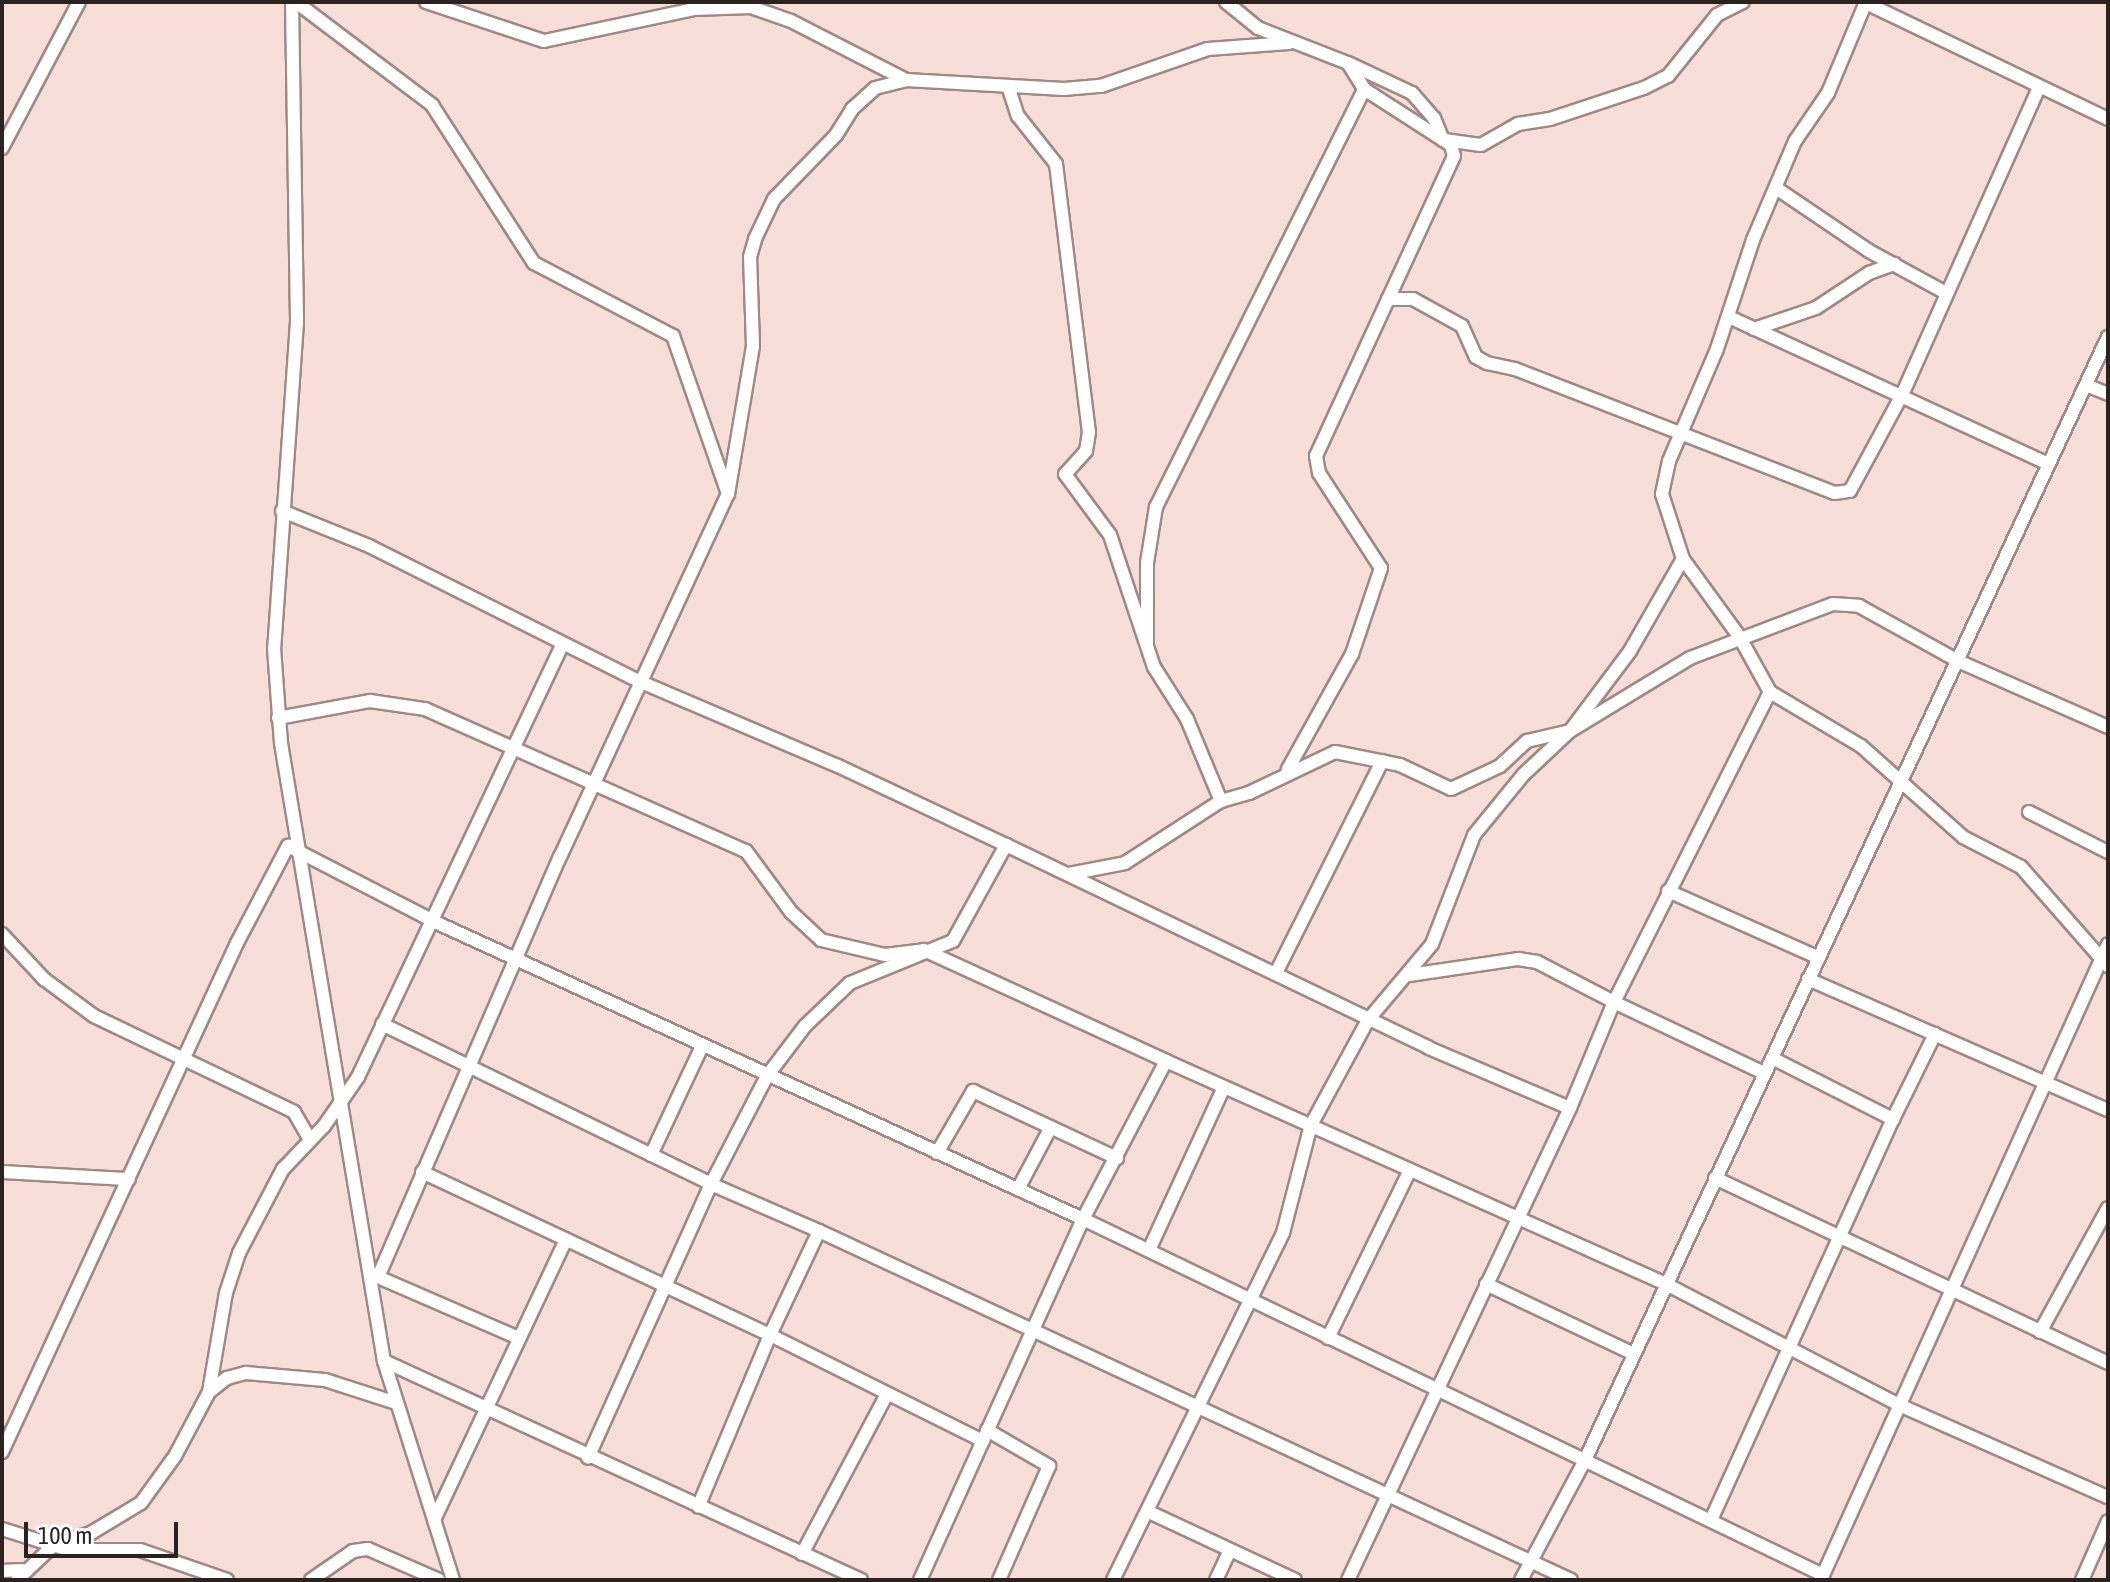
<!DOCTYPE html>
<html>
<head>
<meta charset="utf-8">
<style>
  body { margin:0 }
  #map { position:relative; width:2110px; height:1582px; overflow:hidden; background:#f7ded9; font-family:"Asap Condensed",sans-serif }
  div>[style] { position:absolute }
  [style*='--x'] { left:calc(var(--x)*1px); top:calc(var(--y)*1px); width:calc(var(--w)*1px); rotate:calc(var(--a)*1deg) }
  .roads { filter:drop-shadow(2px 0 #a08984) drop-shadow(-2px 0 #a08984) drop-shadow(0 2px #a08984) drop-shadow(0 -2px #a08984) }
  .minor>* { height:12px; margin:-6px; padding:0 6px; transform-origin:6px; border-radius:6px; background:#fff }
  span { translate:-50% -50%; white-space:nowrap; text-align:center; line-height:1.15; -webkit-text-stroke:6px #fff; paint-order:stroke }
  .frame { position:absolute; inset:0; border:4px solid #2c2321; pointer-events:none }
  .scale { position:absolute; left:24px; top:1522px; width:154px; height:36px; box-sizing:border-box; border:4px solid #2c2321; border-top:0; padding-left:10px; font-size:24px; line-height:28px; white-space:nowrap; color:#2c2321; -webkit-text-stroke:6px #fff; paint-order:stroke }
</style>
</head>
<body>
<div id="map">
  <div class="roads">
    <div class="minor">
      <div style="--x:292;--y:2;--w:320;--a:89.1"></div>
      <div style="--x:297;--y:322;--w:327;--a:94"></div>
      <div style="--x:274;--y:648;--w:95;--a:85.8"></div>
      <div style="--x:281;--y:743;--w:627;--a:80.54"></div>
      <div style="--x:384;--y:1361;--w:230;--a:72.5"></div>
      <div style="--x:296;--y:2;--w:171;--a:37.1"></div>
      <div style="--x:432;--y:105;--w:188;--a:57.2"></div>
      <div style="--x:534;--y:263;--w:157;--a:27.7"></div>
      <div style="--x:673;--y:336;--w:167;--a:70.8"></div>
      <div style="--x:426;--y:2;--w:124;--a:18.3"></div>
      <div style="--x:544;--y:41;--w:153;--a:-12"></div>
      <div style="--x:694;--y:9;--w:57;--a:-2"></div>
      <div style="--x:751;--y:7;--w:42;--a:19.3"></div>
      <div style="--x:791;--y:21;--w:129;--a:27.2"></div>
      <div style="--x:906;--y:80;--w:158;--a:3.3"></div>
      <div style="--x:1064;--y:89;--w:37;--a:-5"></div>
      <div style="--x:1101;--y:86;--w:113;--a:-19.1"></div>
      <div style="--x:1208;--y:49;--w:81;--a:-4.2"></div>
      <div style="--x:1226;--y:2;--w:41;--a:39.1"></div>
      <div style="--x:1258;--y:28;--w:97;--a:21.3"></div>
      <div style="--x:1348;--y:63;--w:31;--a:58"></div>
      <div style="--x:1364;--y:89;--w:103;--a:32.8"></div>
      <div style="--x:1451;--y:145;--w:11;--a:75"></div>
      <div style="--x:1454;--y:156;--w:330;--a:114.7"></div>
      <div style="--x:1316;--y:456;--w:17;--a:80"></div>
      <div style="--x:1319;--y:473;--w:113;--a:56.9"></div>
      <div style="--x:1381;--y:568;--w:91;--a:108.6"></div>
      <div style="--x:1352;--y:654;--w:132;--a:119.1"></div>
      <div style="--x:1864;--y:2;--w:271;--a:25.6"></div>
      <div style="--x:1866;--y:2;--w:99;--a:112.7"></div>
      <div style="--x:1828;--y:93;--w:58;--a:124.5"></div>
      <div style="--x:1795;--y:141;--w:108;--a:113"></div>
      <div style="--x:1753;--y:240;--w:115;--a:108.3"></div>
      <div style="--x:1717;--y:349;--w:122;--a:113.2"></div>
      <div style="--x:1669;--y:461;--w:34;--a:102"></div>
      <div style="--x:1662;--y:494;--w:68;--a:72.1"></div>
      <div style="--x:1683;--y:559;--w:95;--a:54"></div>
      <div style="--x:1739;--y:636;--w:64;--a:61"></div>
      <div style="--x:1770;--y:692;--w:106;--a:30.7"></div>
      <div style="--x:1861;--y:746;--w:137;--a:41.7"></div>
      <div style="--x:1963;--y:837;--w:65;--a:27.3"></div>
      <div style="--x:2021;--y:867;--w:132;--a:48.7"></div>
      <div style="--x:1350;--y:64;--w:68;--a:25.1"></div>
      <div style="--x:1412;--y:93;--w:33;--a:49"></div>
      <div style="--x:1434;--y:118;--w:24;--a:68"></div>
      <div style="--x:1008;--y:86;--w:32;--a:72"></div>
      <div style="--x:1018;--y:116;--w:61;--a:51.6"></div>
      <div style="--x:1056;--y:164;--w:270;--a:83"></div>
      <div style="--x:1089;--y:432;--w:19;--a:99"></div>
      <div style="--x:1086;--y:451;--w:31;--a:132"></div>
      <div style="--x:1065;--y:474;--w:76;--a:53.6"></div>
      <div style="--x:1110;--y:535;--w:139;--a:71.6"></div>
      <div style="--x:1154;--y:667;--w:62;--a:57.6"></div>
      <div style="--x:1187;--y:719;--w:89;--a:67.5"></div>
      <div style="--x:1445;--y:140;--w:36;--a:8"></div>
      <div style="--x:1481;--y:145;--w:43;--a:-29.6"></div>
      <div style="--x:1518;--y:124;--w:32;--a:-9"></div>
      <div style="--x:1550;--y:119;--w:99;--a:-18.3"></div>
      <div style="--x:1644;--y:88;--w:27;--a:-27"></div>
      <div style="--x:1668;--y:76;--w:78;--a:-51.2"></div>
      <div style="--x:1717;--y:15;--w:29;--a:-27"></div>
      <div style="--x:2;--y:148;--w:165;--a:-62.2"></div>
      <div style="--x:1776;--y:188;--w:112;--a:34.1"></div>
      <div style="--x:1869;--y:251;--w:88;--a:28.6"></div>
      <div style="--x:1388;--y:299;--w:25;--a:0"></div>
      <div style="--x:1413;--y:299;--w:56;--a:28.9"></div>
      <div style="--x:1462;--y:326;--w:34;--a:66"></div>
      <div style="--x:1476;--y:357;--w:13;--a:29"></div>
      <div style="--x:1487;--y:363;--w:29;--a:12"></div>
      <div style="--x:1515;--y:369;--w:343;--a:21.2"></div>
      <div style="--x:1835;--y:493;--w:15;--a:-8"></div>
      <div style="--x:1850;--y:491;--w:109;--a:-61.6"></div>
      <div style="--x:1902;--y:395;--w:336;--a:-66"></div>
      <div style="--x:1729;--y:317;--w:352;--a:24.7"></div>
      <div style="--x:1754;--y:329;--w:65;--a:-18.7"></div>
      <div style="--x:1816;--y:308;--w:64;--a:-33.4"></div>
      <div style="--x:1869;--y:273;--w:27;--a:-20"></div>
      <div style="--x:2086;--y:385;--w:24;--a:22"></div>
      <div style="--x:282;--y:511;--w:94;--a:21.9"></div>
      <div style="--x:369;--y:546;--w:304;--a:26.6"></div>
      <div style="--x:641;--y:682;--w:214;--a:23.1"></div>
      <div style="--x:838;--y:766;--w:186;--a:25.2"></div>
      <div style="--x:1147;--y:644;--w:81;--a:-90"></div>
      <div style="--x:1147;--y:563;--w:57;--a:-80.9"></div>
      <div style="--x:1156;--y:507;--w:467;--a:-63.5"></div>
      <div style="--x:278;--y:718;--w:94;--a:-10.5"></div>
      <div style="--x:370;--y:701;--w:56;--a:8.3"></div>
      <div style="--x:425;--y:709;--w:351;--a:23.9"></div>
      <div style="--x:746;--y:851;--w:76;--a:53.6"></div>
      <div style="--x:791;--y:912;--w:41;--a:43"></div>
      <div style="--x:821;--y:940;--w:66;--a:13.2"></div>
      <div style="--x:885;--y:955;--w:39;--a:-7"></div>
      <div style="--x:924;--y:950;--w:266;--a:24.6"></div>
      <div style="--x:1166;--y:1061;--w:178;--a:117.7"></div>
      <div style="--x:1083;--y:1219;--w:396;--a:114.3"></div>
      <div style="--x:2029;--y:812;--w:89;--a:26.9"></div>
      <div style="--x:1069;--y:874;--w:57;--a:-11.1"></div>
      <div style="--x:1125;--y:863;--w:114;--a:-32.9"></div>
      <div style="--x:1221;--y:801;--w:29;--a:-16"></div>
      <div style="--x:1249;--y:793;--w:95;--a:-25.5"></div>
      <div style="--x:1335;--y:752;--w:66;--a:11.3"></div>
      <div style="--x:1400;--y:765;--w:56;--a:25.2"></div>
      <div style="--x:1451;--y:789;--w:54;--a:-25.1"></div>
      <div style="--x:1500;--y:766;--w:37;--a:-43"></div>
      <div style="--x:1527;--y:741;--w:44;--a:-13.1"></div>
      <div style="--x:1570;--y:731;--w:140;--a:-31.3"></div>
      <div style="--x:1690;--y:658;--w:153;--a:-20.7"></div>
      <div style="--x:1833;--y:604;--w:26;--a:4"></div>
      <div style="--x:1859;--y:606;--w:115;--a:29"></div>
      <div style="--x:1960;--y:662;--w:162;--a:23.7"></div>
      <div style="--x:1668;--y:891;--w:165;--a:23.9"></div>
      <div style="--x:2;--y:934;--w:62;--a:47"></div>
      <div style="--x:44;--y:979;--w:62;--a:36.5"></div>
      <div style="--x:94;--y:1016;--w:222;--a:25.6"></div>
      <div style="--x:294;--y:1112;--w:32;--a:60"></div>
      <div style="--x:1276;--y:973;--w:237;--a:-63.4"></div>
      <div style="--x:1808;--y:979;--w:327;--a:23.6"></div>
      <div style="--x:382;--y:1024;--w:366;--a:25.9"></div>
      <div style="--x:711;--y:1184;--w:300;--a:114.2"></div>
      <div style="--x:1772;--y:1058;--w:136;--a:26.8"></div>
      <div style="--x:1893;--y:1119;--w:95;--a:-63.7"></div>
      <div style="--x:1166;--y:1061;--w:545;--a:24.03"></div>
      <div style="--x:1664;--y:1283;--w:265;--a:27.4"></div>
      <div style="--x:1899;--y:1405;--w:228;--a:23.8"></div>
      <div style="--x:1764;--y:1073;--w:166;--a:-154.7"></div>
      <div style="--x:1614;--y:1002;--w:347;--a:-63.3"></div>
      <div style="--x:937;--y:1153;--w:72;--a:-59.9"></div>
      <div style="--x:973;--y:1091;--w:159;--a:25"></div>
      <div style="--x:651;--y:1155;--w:120;--a:-64.9"></div>
      <div style="--x:2;--y:1172;--w:127;--a:3.2"></div>
      <div style="--x:422;--y:1172;--w:384;--a:25.1"></div>
      <div style="--x:770;--y:1335;--w:186;--a:112.7"></div>
      <div style="--x:1715;--y:1178;--w:434;--a:25.2"></div>
      <div style="--x:1018;--y:1189;--w:70;--a:-62"></div>
      <div style="--x:819;--y:1231;--w:829;--a:24.9"></div>
      <div style="--x:1149;--y:1250;--w:179;--a:-65.3"></div>
      <div style="--x:371;--y:1274;--w:161;--a:23.4"></div>
      <div style="--x:378;--y:1277;--w:458;--a:-66.6"></div>
      <div style="--x:560;--y:857;--w:400;--a:-65.2"></div>
      <div style="--x:728;--y:494;--w:150;--a:-80.4"></div>
      <div style="--x:753;--y:346;--w:89;--a:-91.9"></div>
      <div style="--x:750;--y:257;--w:19;--a:-74"></div>
      <div style="--x:755;--y:239;--w:44;--a:-64.6"></div>
      <div style="--x:774;--y:199;--w:89;--a:-45.9"></div>
      <div style="--x:836;--y:135;--w:31;--a:-58"></div>
      <div style="--x:852;--y:109;--w:31;--a:-42"></div>
      <div style="--x:875;--y:88;--w:32;--a:-14"></div>
      <div style="--x:1486;--y:1284;--w:161;--a:25.3"></div>
      <div style="--x:2040;--y:1332;--w:141;--a:-61.3"></div>
      <div style="--x:1328;--y:1338;--w:187;--a:-64"></div>
      <div style="--x:384;--y:1361;--w:525;--a:24.66"></div>
      <div style="--x:209;--y:1392;--w:100;--a:-80.3"></div>
      <div style="--x:226;--y:1293;--w:42;--a:-72"></div>
      <div style="--x:239;--y:1253;--w:95;--a:-62.4"></div>
      <div style="--x:283;--y:1169;--w:59;--a:-46.4"></div>
      <div style="--x:324;--y:1126;--w:60;--a:-55.2"></div>
      <div style="--x:358;--y:1077;--w:478;--a:-64.7"></div>
      <div style="--x:987;--y:1430;--w:72;--a:30.1"></div>
      <div style="--x:1049;--y:1466;--w:124;--a:113.7"></div>
      <div style="--x:983;--y:1441;--w:238;--a:-153.5"></div>
      <div style="--x:770;--y:1335;--w:115;--a:-64.8"></div>
      <div style="--x:819;--y:1231;--w:118;--a:-156.5"></div>
      <div style="--x:711;--y:1184;--w:122;--a:-62.6"></div>
      <div style="--x:767;--y:1076;--w:63;--a:-52.8"></div>
      <div style="--x:805;--y:1026;--w:62;--a:-43.7"></div>
      <div style="--x:850;--y:983;--w:111;--a:-22.2"></div>
      <div style="--x:953;--y:941;--w:110;--a:-61.1"></div>
      <div style="--x:1006;--y:845;--w:469;--a:25.6"></div>
      <div style="--x:1429;--y:1048;--w:153;--a:23.1"></div>
      <div style="--x:2;--y:1452;--w:561;--a:-65.22"></div>
      <div style="--x:237;--y:943;--w:110;--a:-62.3"></div>
      <div style="--x:288;--y:846;--w:165;--a:27.3"></div>
      <div style="--x:435;--y:922;--w:713;--a:24.62"></div>
      <div style="--x:1083;--y:1219;--w:821;--a:25.69"></div>
      <div style="--x:1823;--y:1575;--w:692;--a:-65.69"></div>
      <div style="--x:1149;--y:1512;--w:161;--a:25"></div>
      <div style="--x:434;--y:1520;--w:310;--a:-64.8"></div>
      <div style="--x:1711;--y:1520;--w:440;--a:-65.6"></div>
      <div style="--x:2;--y:1529;--w:70;--a:17.4"></div>
      <div style="--x:69;--y:1550;--w:71;--a:0"></div>
      <div style="--x:140;--y:1550;--w:92;--a:19"></div>
      <div style="--x:802;--y:1554;--w:181;--a:-62"></div>
      <div style="--x:2;--y:1571;--w:20;--a:-3"></div>
      <div style="--x:17;--y:1580;--w:51;--a:-43.4"></div>
      <div style="--x:54;--y:1545;--w:39;--a:-18"></div>
      <div style="--x:91;--y:1533;--w:58;--a:-31"></div>
      <div style="--x:141;--y:1503;--w:58;--a:-54.1"></div>
      <div style="--x:175;--y:1456;--w:72;--a:-62"></div>
      <div style="--x:209;--y:1392;--w:23;--a:-38"></div>
      <div style="--x:227;--y:1378;--w:20;--a:-15"></div>
      <div style="--x:246;--y:1373;--w:79;--a:5.1"></div>
      <div style="--x:325;--y:1380;--w:75;--a:17.9"></div>
      <div style="--x:311;--y:1580;--w:51;--a:-34.6"></div>
      <div style="--x:353;--y:1551;--w:15;--a:-8"></div>
      <div style="--x:368;--y:1549;--w:77;--a:23.6"></div>
      <div style="--x:1113;--y:1580;--w:386;--a:-63.9"></div>
      <div style="--x:1283;--y:1233;--w:112;--a:-75.5"></div>
      <div style="--x:1311;--y:1125;--w:119;--a:-61.5"></div>
      <div style="--x:1368;--y:1020;--w:99;--a:-49.9"></div>
      <div style="--x:1432;--y:944;--w:117;--a:-68.9"></div>
      <div style="--x:1474;--y:835;--w:79;--a:-50.7"></div>
      <div style="--x:1524;--y:774;--w:63;--a:-43.1"></div>
      <div style="--x:1570;--y:731;--w:100;--a:-53.1"></div>
      <div style="--x:1630;--y:651;--w:106;--a:-60.1"></div>
      <div style="--x:1216;--y:1580;--w:33;--a:-65"></div>
      <div style="--x:1348;--y:1580;--w:522;--a:-64.81"></div>
      <div style="--x:1570;--y:1108;--w:115;--a:-67.5"></div>
      <div style="--x:1614;--y:1002;--w:87;--a:-152.5"></div>
      <div style="--x:1537;--y:962;--w:19;--a:-171"></div>
      <div style="--x:1518;--y:959;--w:109;--a:171.6"></div>
      <div style="--x:1521;--y:1580;--w:136;--a:-61.9"></div>
      <div style="--x:1585;--y:1460;--w:1239;--a:-65.03"></div>
      <div style="--x:2082;--y:1580;--w:64;--a:-66.2"></div>
    </div>
  </div>
  <div class="frame"></div>
  <div class="scale">100 m</div>
</div>
</body>
</html>
